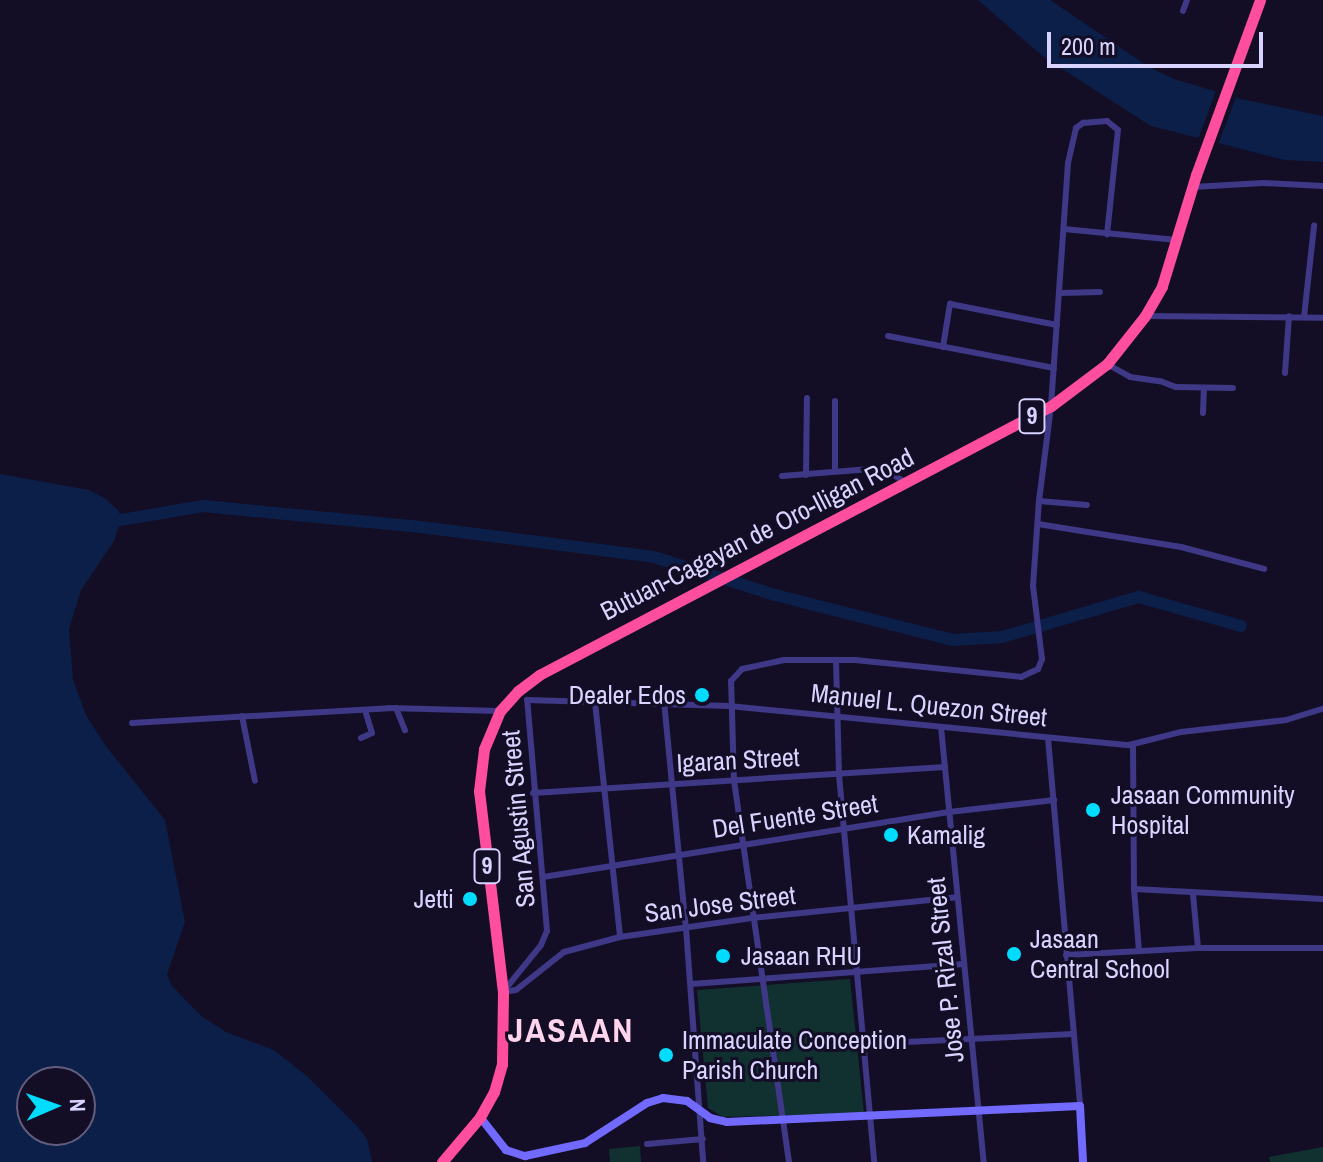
<!DOCTYPE html>
<html>
<head>
<meta charset="utf-8">
<style>
  body { margin:0 }
  #map { position:relative; width:1323px; height:1162px; overflow:hidden; background:#130e26; font-family:"Archivo Narrow",sans-serif }
  div>[style] { position:absolute }
  [style*='--x'] { left:calc(var(--x)*1px); top:calc(var(--y)*1px); width:calc(var(--w)*1px); rotate:calc(var(--a)*1deg) }
  .green>* { inset:0; background:#113030 }
  .water>* { inset:0; background:#0b1f48 }
  .pier>* { inset:0; background:#130e26 }
  .river>* { height:12px; margin:-6px; padding:0 6px; transform-origin:6px; border-radius:6px; background:#0b1f48 }
  .street>* { height:6px; margin:-3px; padding:0 3px; transform-origin:3px; border-radius:3px; background:#3e3886 }
  .secondary>* { height:8px; margin:-4px; padding:0 4px; transform-origin:4px; border-radius:4px; background:#726aff }
  .highway>* { height:11px; margin:-5.5px; padding:0 5.5px; transform-origin:5.5px; border-radius:5.5px; background:#ff4e9d }
  .dots>* { width:22px; height:22px; translate:-50% -50%; box-sizing:border-box; border:4px solid #130e26; border-radius:50% }
  span { translate:-50% -50%; white-space:nowrap; text-align:center; line-height:1.15; -webkit-text-stroke:6px #130e26; paint-order:stroke }
  .shield-label span { padding:2px 6px; background:#130e26; border:2px solid; border-radius:6px; -webkit-text-stroke-width:0 }
  .shield-label { font-size:24px; color:#d9d3ff; font-weight:700 }
  .street-label { font-size:26px; color:#d9d3ff }
  .poi-label { font-size:26px; color:#d9d3ff }
  .right { translate:-100% -50%; text-align:right }
  .left { translate:0 -50%; text-align:left }
  .district-label { font-size:34px; color:#ffd5ee; font-weight:700; letter-spacing:2px }
  .north { position:absolute; left:16px; top:1066px; width:80px; height:80px; box-sizing:border-box; background:#130e26; border:2px solid #625d7d; border-radius:50%; rotate:88deg; font-size:22px; font-weight:700; line-height:32px; text-align:center; color:#d9d3ff }
  .north::after { content:''; display:block; margin:auto; width:28px; height:36px; background:#00dcfe; clip-path:polygon(50% 0,100% 100%,50% 72%,0 100%) }
  .scale { position:absolute; left:1047px; top:32px; width:216px; height:36px; box-sizing:border-box; border:4px solid #d9d3ff; border-top:0; padding-left:10px; font-size:24px; line-height:28px; white-space:nowrap; color:#d9d3ff; -webkit-text-stroke:6px #130e26; paint-order:stroke }
</style>
</head>
<body>
<div id="map">
  <div class="green">
    <div style="clip-path:polygon(850px 979px,864px 1113px,723px 1117px,708px 1108px,697px 990px)"></div>
    <div style="clip-path:polygon(640px 1146px,641px 1162px,610px 1162px,609px 1149px)"></div>
    <div style="clip-path:polygon(1323px 1147px,1323px 1162px,1270px 1162px,1269px 1157px)"></div>
  </div>
  <div class="water">
    <div style="clip-path:polygon(978px 0,1050px 0,1149px 67px,1174px 79px,1241px 99px,1323px 116px,1323px 162px,1285px 160px,1151px 126px,1045px 58px)"></div>
    <div style="clip-path:polygon(evenodd,0 474px,89px 490px,106px 499px,119px 511px,121px 520px,114px 541px,81px 590px,69px 629px,73px 680px,86px 715px,105px 745px,165px 820px,185px 922px,167px 974px,171px 985px,201px 1016px,226px 1032px,274px 1050px,308px 1077px,357px 1126px,367px 1139px,372px 1162px,0 1162px,0 474px,32px 1082px,80px 1082px,80px 1130px,32px 1130px,32px 1082px)"></div>
  </div>
  <div class="pier">
    <div style="clip-path:polygon(1217px 88px,1237px 94px,1218px 145px,1197px 142px)"></div>
  </div>
  <div class="river">
    <div style="--x:121;--y:520;--w:83;--a:-9.7"></div>
    <div style="--x:203;--y:506;--w:219;--a:5.5"></div>
    <div style="--x:421;--y:527;--w:235;--a:7.3"></div>
    <div style="--x:654;--y:557;--w:127;--a:17.4"></div>
    <div style="--x:775;--y:595;--w:184;--a:14.2"></div>
    <div style="--x:953;--y:640;--w:49;--a:-3.5"></div>
    <div style="--x:1002;--y:637;--w:143;--a:-16.3"></div>
    <div style="--x:1139;--y:597;--w:106;--a:15.9"></div>
  </div>
  <div class="street">
    <div style="--x:1183;--y:11;--w:12;--a:-70"></div>
    <div style="--x:1193;--y:187;--w:70;--a:-3.3"></div>
    <div style="--x:1263;--y:183;--w:60;--a:2.9"></div>
    <div style="--x:1064;--y:229;--w:113;--a:5.6"></div>
    <div style="--x:1060;--y:293;--w:40;--a:-1.4"></div>
    <div style="--x:1145;--y:316;--w:178;--a:0.6"></div>
    <div style="--x:1304;--y:317;--w:92;--a:-83.7"></div>
    <div style="--x:888;--y:336;--w:169;--a:10.9"></div>
    <div style="--x:943;--y:347;--w:44;--a:-80.8"></div>
    <div style="--x:950;--y:304;--w:109;--a:11.1"></div>
    <div style="--x:1107;--y:364;--w:26;--a:29"></div>
    <div style="--x:1130;--y:377;--w:30;--a:8"></div>
    <div style="--x:1160;--y:381;--w:17;--a:21"></div>
    <div style="--x:1176;--y:387;--w:57;--a:1"></div>
    <div style="--x:1285;--y:373;--w:57;--a:-86"></div>
    <div style="--x:1203;--y:413;--w:25;--a:-88"></div>
    <div style="--x:835;--y:471;--w:70;--a:-90"></div>
    <div style="--x:806;--y:475;--w:77;--a:-89.3"></div>
    <div style="--x:782;--y:476;--w:89;--a:-4.5"></div>
    <div style="--x:871;--y:469;--w:17;--a:10"></div>
    <div style="--x:888;--y:472;--w:20;--a:30"></div>
    <div style="--x:1039;--y:501;--w:48;--a:4.8"></div>
    <div style="--x:1038;--y:524;--w:145;--a:9.1"></div>
    <div style="--x:1181;--y:547;--w:86;--a:14.8"></div>
    <div style="--x:836;--y:660;--w:115;--a:88.5"></div>
    <div style="--x:839;--y:775;--w:389;--a:84.8"></div>
    <div style="--x:527;--y:700;--w:202;--a:1.7"></div>
    <div style="--x:729;--y:706;--w:402;--a:5.6"></div>
    <div style="--x:1129;--y:745;--w:54;--a:-14"></div>
    <div style="--x:1181;--y:732;--w:106;--a:-6.5"></div>
    <div style="--x:1286;--y:720;--w:39;--a:-17"></div>
    <div style="--x:664;--y:701;--w:228;--a:84.5"></div>
    <div style="--x:686;--y:928;--w:235;--a:85.8"></div>
    <div style="--x:595;--y:702;--w:236;--a:83.9"></div>
    <div style="--x:396;--y:708;--w:24;--a:68"></div>
    <div style="--x:242;--y:716;--w:66;--a:78.7"></div>
    <div style="--x:132;--y:723;--w:257;--a:-3.3"></div>
    <div style="--x:389;--y:708;--w:111;--a:1.5"></div>
    <div style="--x:941;--y:727;--w:437;--a:84.4"></div>
    <div style="--x:361;--y:738;--w:12;--a:-24"></div>
    <div style="--x:372;--y:733;--w:24;--a:-107"></div>
    <div style="--x:1048;--y:738;--w:369;--a:85"></div>
    <div style="--x:1133;--y:745;--w:144;--a:89.6"></div>
    <div style="--x:1134;--y:889;--w:62;--a:85.4"></div>
    <div style="--x:533;--y:793;--w:413;--a:-3.6"></div>
    <div style="--x:543;--y:877;--w:411;--a:-9.1"></div>
    <div style="--x:949;--y:812;--w:106;--a:-6.5"></div>
    <div style="--x:1134;--y:889;--w:189;--a:3"></div>
    <div style="--x:1193;--y:894;--w:54;--a:84.7"></div>
    <div style="--x:1066;--y:955;--w:132;--a:-3"></div>
    <div style="--x:1198;--y:948;--w:125;--a:0"></div>
    <div style="--x:691;--y:984;--w:274;--a:-4.2"></div>
    <div style="--x:503;--y:992;--w:13;--a:-9"></div>
    <div style="--x:516;--y:990;--w:61;--a:-38.4"></div>
    <div style="--x:564;--y:952;--w:58;--a:-15"></div>
    <div style="--x:620;--y:937;--w:133;--a:-8.2"></div>
    <div style="--x:752;--y:918;--w:206;--a:-5.8"></div>
    <div style="--x:503;--y:992;--w:60;--a:-51"></div>
    <div style="--x:541;--y:945;--w:15;--a:-67"></div>
    <div style="--x:547;--y:931;--w:232;--a:-94.9"></div>
    <div style="--x:863;--y:1044;--w:210;--a:-2.7"></div>
    <div style="--x:647;--y:1144;--w:56;--a:-5.1"></div>
    <div style="--x:789;--y:1162;--w:386;--a:-98.2"></div>
    <div style="--x:734;--y:780;--w:99;--a:-91.7"></div>
    <div style="--x:731;--y:681;--w:16;--a:-47"></div>
    <div style="--x:742;--y:669;--w:43;--a:-12.1"></div>
    <div style="--x:784;--y:660;--w:71;--a:0"></div>
    <div style="--x:855;--y:660;--w:167;--a:5.8"></div>
    <div style="--x:1021;--y:677;--w:19;--a:-25"></div>
    <div style="--x:1038;--y:669;--w:11;--a:-68"></div>
    <div style="--x:1042;--y:659;--w:74;--a:-97"></div>
    <div style="--x:1033;--y:586;--w:85;--a:-86"></div>
    <div style="--x:1039;--y:501;--w:96;--a:-82.8"></div>
    <div style="--x:1051;--y:406;--w:244;--a:-86"></div>
    <div style="--x:1068;--y:163;--w:36;--a:-77"></div>
    <div style="--x:1076;--y:128;--w:9;--a:-36"></div>
    <div style="--x:1083;--y:123;--w:24;--a:-5"></div>
    <div style="--x:1107;--y:121;--w:14;--a:39"></div>
    <div style="--x:1118;--y:130;--w:105;--a:96"></div>
  </div>
  <div class="secondary">
    <div style="--x:480;--y:1117;--w:42;--a:51.8"></div>
    <div style="--x:506;--y:1150;--w:20;--a:18"></div>
    <div style="--x:525;--y:1156;--w:61;--a:-12.2"></div>
    <div style="--x:585;--y:1143;--w:74;--a:-32.8"></div>
    <div style="--x:647;--y:1103;--w:17;--a:-17"></div>
    <div style="--x:663;--y:1098;--w:24;--a:7"></div>
    <div style="--x:687;--y:1101;--w:29;--a:36"></div>
    <div style="--x:710;--y:1118;--w:17;--a:13"></div>
    <div style="--x:727;--y:1122;--w:353;--a:-2.6"></div>
    <div style="--x:1080;--y:1106;--w:56;--a:86.9"></div>
  </div>
  <div class="highway">
    <div style="--x:442;--y:1162;--w:59;--a:-49.8"></div>
    <div style="--x:480;--y:1117;--w:29;--a:-61"></div>
    <div style="--x:494;--y:1092;--w:29;--a:-74"></div>
    <div style="--x:502;--y:1064;--w:72;--a:-89.2"></div>
    <div style="--x:503;--y:992;--w:202;--a:-96.8"></div>
    <div style="--x:479;--y:791;--w:42;--a:-83.2"></div>
    <div style="--x:484;--y:749;--w:41;--a:-67.2"></div>
    <div style="--x:500;--y:711;--w:27;--a:-48"></div>
    <div style="--x:518;--y:691;--w:26;--a:-37"></div>
    <div style="--x:539;--y:675;--w:578;--a:-27.72"></div>
    <div style="--x:1051;--y:406;--w:70;--a:-36.9"></div>
    <div style="--x:1107;--y:364;--w:61;--a:-51.6"></div>
    <div style="--x:1145;--y:316;--w:34;--a:-60"></div>
    <div style="--x:1162;--y:286;--w:116;--a:-73"></div>
    <div style="--x:1196;--y:175;--w:186;--a:-69.9"></div>
  </div>
  <div class="dots">
    <div style="left:702px;top:695px;background:#00dcfe"></div>
    <div style="left:1093px;top:810px;background:#00dcfe"></div>
    <div style="left:891px;top:835px;background:#00dcfe"></div>
    <div style="left:470px;top:899px;background:#00dcfe"></div>
    <div style="left:1014px;top:954px;background:#00dcfe"></div>
    <div style="left:723px;top:956px;background:#00dcfe"></div>
    <div style="left:666px;top:1055px;background:#00dcfe"></div>
  </div>
  <div class="shield-label">
    <span style="left:1032px;top:416px">9</span>
    <span style="left:487px;top:866px">9</span>
  </div>
  <div class="street-label">
    <span style="left:757px;top:534px;rotate:-27deg">Butuan-Cagayan de Oro-Iligan Road</span>
    <span style="left:929px;top:705px;rotate:6deg">Manuel L. Quezon Street</span>
    <span style="left:738px;top:760px;rotate:-3deg">Igaran Street</span>
    <span style="left:795px;top:816px;rotate:-9deg">Del Fuente Street</span>
    <span style="left:518px;top:819px;rotate:-95deg">San Agustin Street</span>
    <span style="left:720px;top:904px;rotate:-7deg">San Jose Street</span>
    <span style="left:945px;top:970px;rotate:-96deg">Jose P. Rizal Street</span>
  </div>
  <div class="poi-label">
    <span class="right" style="left:686px;top:695px">Dealer Edos</span>
    <span class="left" style="left:1111px;top:810px">Jasaan Community<br>Hospital</span>
    <span class="left" style="left:907px;top:835px">Kamalig</span>
    <span class="right" style="left:454px;top:899px">Jetti</span>
    <span class="left" style="left:1030px;top:954px">Jasaan<br>Central School</span>
    <span class="left" style="left:741px;top:956px">Jasaan RHU</span>
    <span class="left" style="left:682px;top:1055px">Immaculate Conception<br>Parish Church</span>
  </div>
  <div class="district-label">
    <span style="left:571px;top:1031px">JASAAN</span>
  </div>
  <div class="north">N</div>
  <div class="scale">200 m</div>
</div>
</body>
</html>
